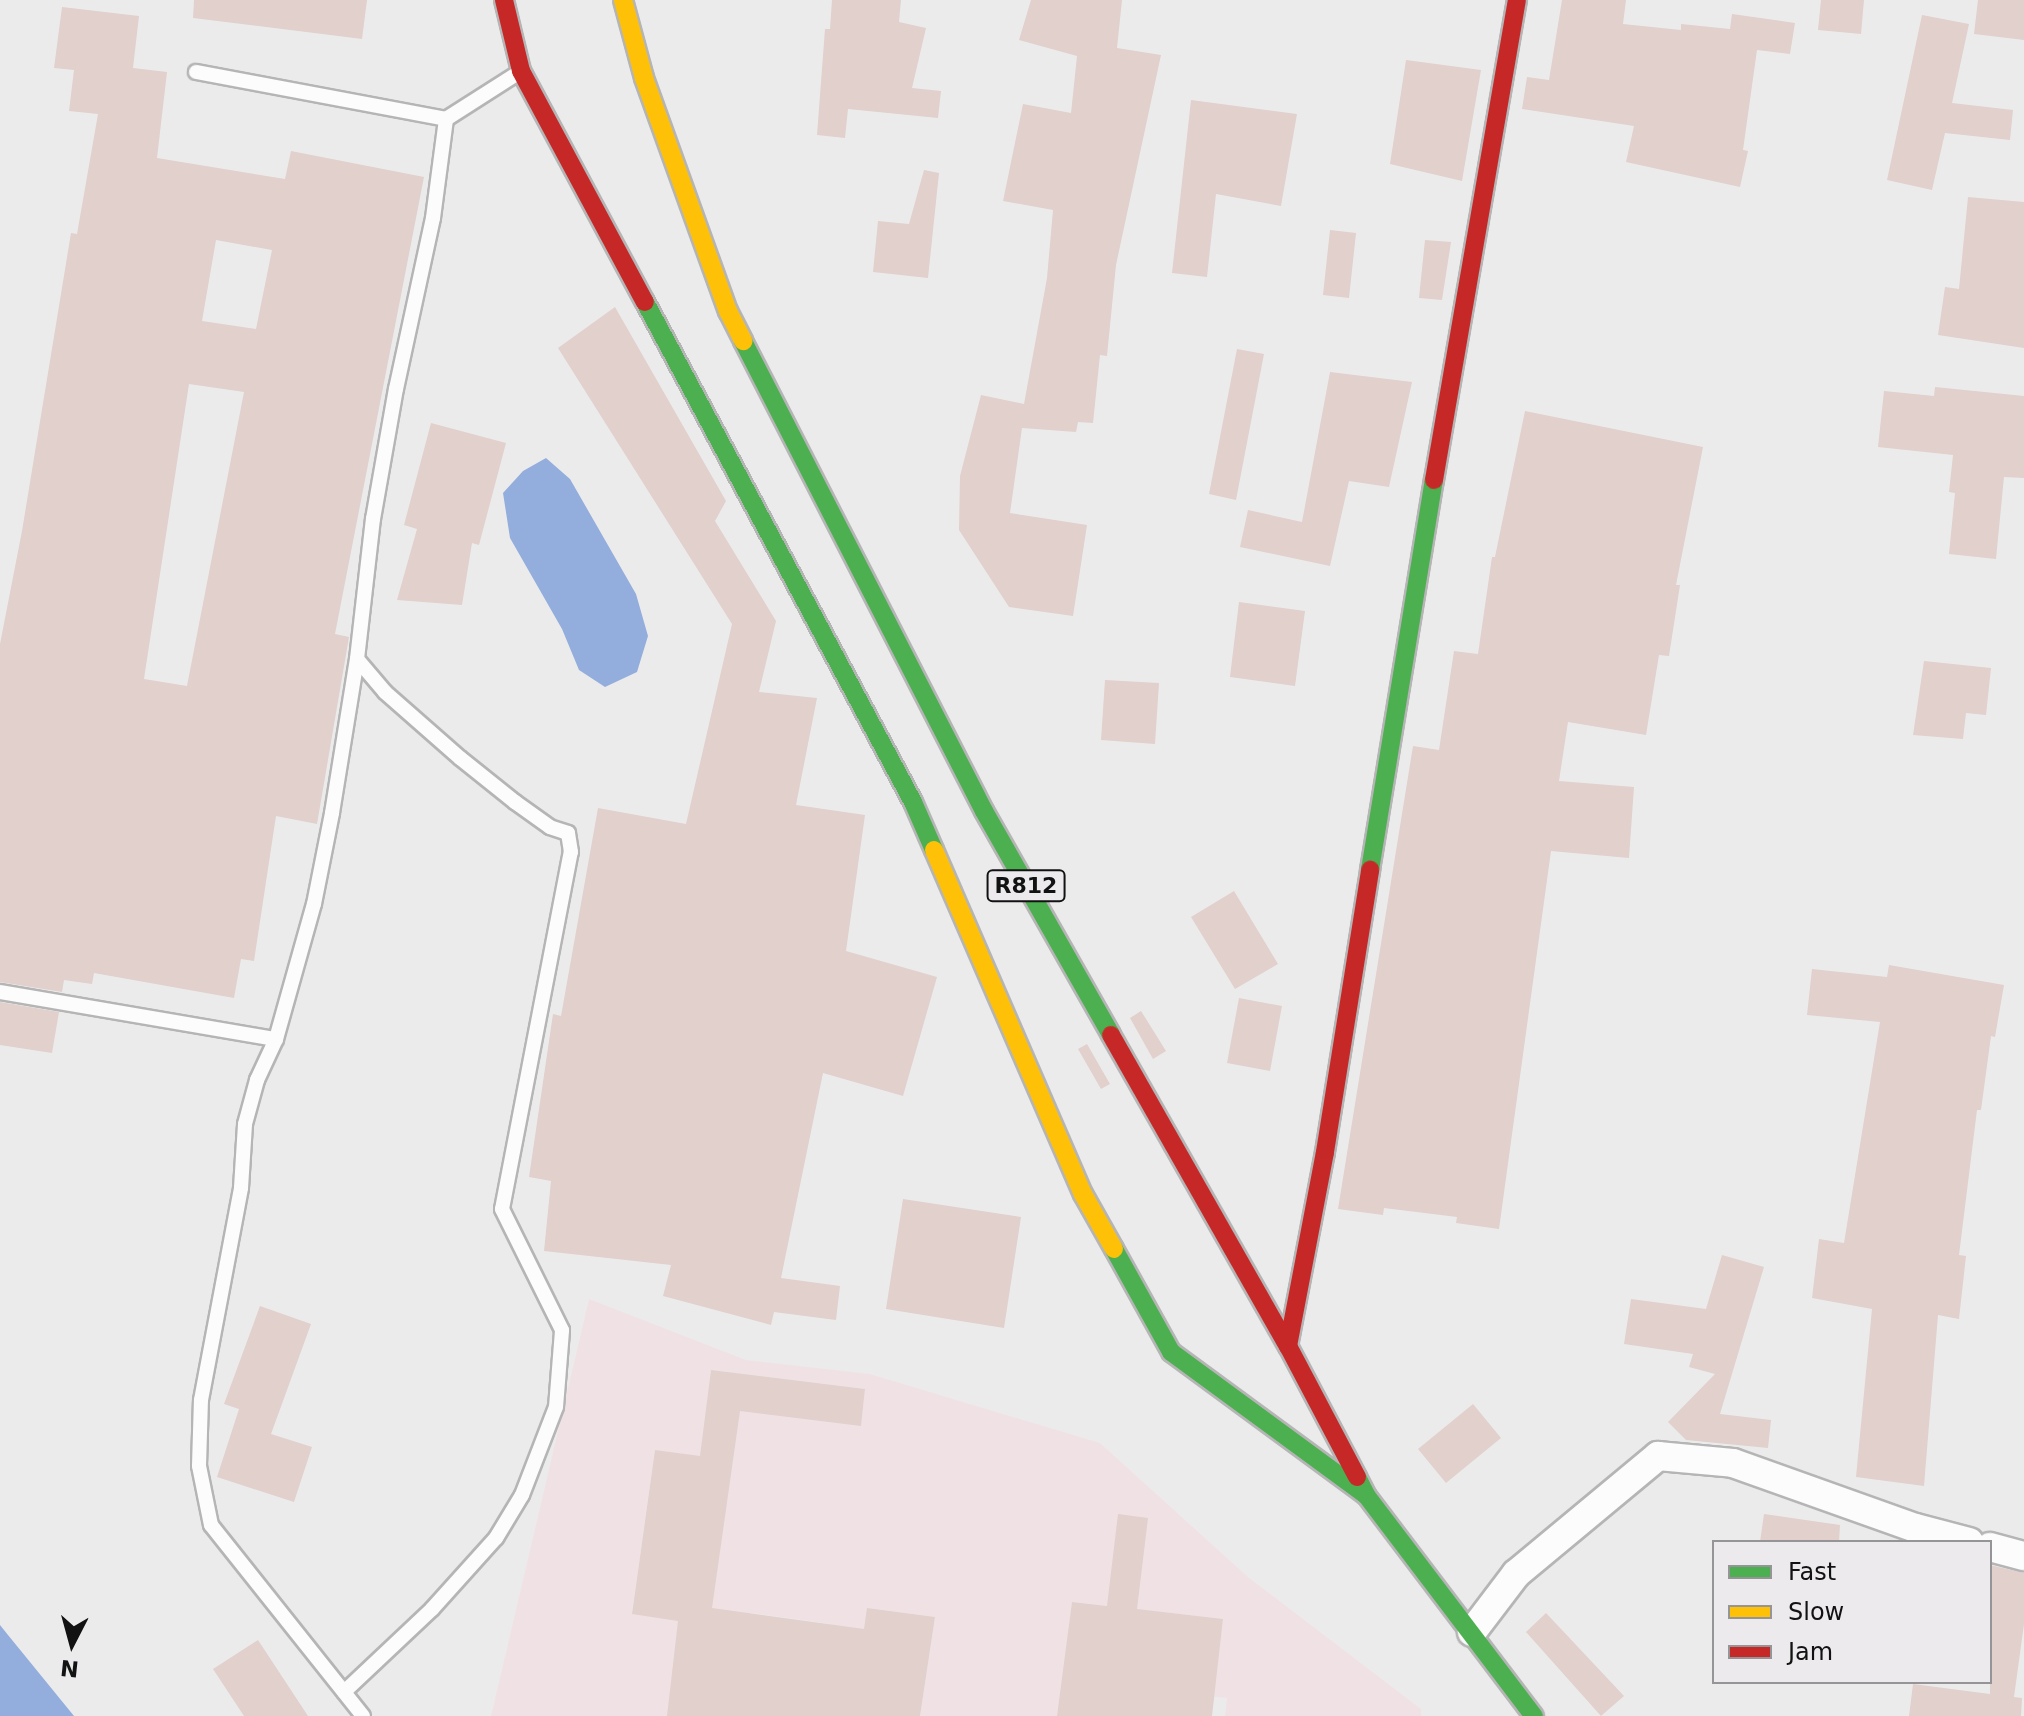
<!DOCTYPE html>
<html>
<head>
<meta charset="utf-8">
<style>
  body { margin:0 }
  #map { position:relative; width:2024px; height:1716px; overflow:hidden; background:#ecebec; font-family:"DejaVu Sans",sans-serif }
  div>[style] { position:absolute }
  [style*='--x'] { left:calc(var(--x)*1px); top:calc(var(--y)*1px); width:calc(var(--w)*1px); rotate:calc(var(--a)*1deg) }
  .commercial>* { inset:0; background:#f0e2e4 }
  .water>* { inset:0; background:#93aedc }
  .building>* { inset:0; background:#e1d0cc }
  .roads { filter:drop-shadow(2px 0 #b6b5b6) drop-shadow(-2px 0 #b6b5b6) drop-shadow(0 2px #b6b5b6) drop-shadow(0 -2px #b6b5b6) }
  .lane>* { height:14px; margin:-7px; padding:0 7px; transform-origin:7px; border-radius:7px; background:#fcfcfc }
  .street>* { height:28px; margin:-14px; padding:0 14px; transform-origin:14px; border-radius:14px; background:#fcfcfc }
  .fast>* { height:18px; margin:-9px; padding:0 9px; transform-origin:9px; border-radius:9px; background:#4caf50 }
  .slow>* { height:18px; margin:-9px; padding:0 9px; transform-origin:9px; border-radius:9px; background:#ffc107 }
  .jam>* { height:18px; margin:-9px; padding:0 9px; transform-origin:9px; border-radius:9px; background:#c62828 }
  span { translate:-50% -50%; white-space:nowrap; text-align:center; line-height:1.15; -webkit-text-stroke:6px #eceaed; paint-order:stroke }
  .shield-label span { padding:2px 6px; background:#eceaed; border:2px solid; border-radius:6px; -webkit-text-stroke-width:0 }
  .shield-label { font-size:22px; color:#131213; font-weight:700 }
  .legend { position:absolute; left:1712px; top:1540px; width:280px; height:144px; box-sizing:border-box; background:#eceaed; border:2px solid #959496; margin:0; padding:10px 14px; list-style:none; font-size:24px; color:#131213 }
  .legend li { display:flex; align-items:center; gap:16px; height:40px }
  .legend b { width:40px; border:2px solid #959496 }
  .north { position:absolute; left:32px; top:1604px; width:80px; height:80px; -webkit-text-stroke:6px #eceaed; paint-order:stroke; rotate:186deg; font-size:22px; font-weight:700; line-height:32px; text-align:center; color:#131213 }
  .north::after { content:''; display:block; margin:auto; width:28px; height:36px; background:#131213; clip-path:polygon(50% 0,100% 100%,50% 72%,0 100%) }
</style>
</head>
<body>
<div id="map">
  <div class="commercial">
    <div style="clip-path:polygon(evenodd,589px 1299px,746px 1360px,870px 1374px,1100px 1443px,1248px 1577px,1421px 1709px,1421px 1716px,1225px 1716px,1227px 1698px,1062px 1682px,1057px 1716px,920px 1716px,935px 1617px,868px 1608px,851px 1716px,818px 1716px,830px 1624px,751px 1613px,667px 1716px,491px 1716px,589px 1299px,711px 1370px,865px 1389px,861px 1425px,707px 1406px,711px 1370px,589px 1299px,655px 1450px,732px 1461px,709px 1625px,632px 1613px,655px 1450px,589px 1299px,1072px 1602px,1223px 1619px,1215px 1686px,1064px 1669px,1072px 1602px)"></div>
  </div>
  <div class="water">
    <div style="clip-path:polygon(546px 458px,570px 479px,636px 594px,648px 636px,637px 672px,605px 687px,579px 670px,562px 629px,510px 538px,503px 493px,523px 471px)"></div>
    <div style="clip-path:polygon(0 1625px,8px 1635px,74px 1716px,0 1716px)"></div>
  </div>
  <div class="building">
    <div style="clip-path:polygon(194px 0,367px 0,362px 39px,193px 18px)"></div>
    <div style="clip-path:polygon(832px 0,901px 0,899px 22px,926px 28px,912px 88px,941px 91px,938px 118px,848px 109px,845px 138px,817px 135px,825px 29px,830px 29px)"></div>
    <div style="clip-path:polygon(1031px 0,1122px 0,1117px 48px,1161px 55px,1116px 265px,1107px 356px,1100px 355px,1093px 423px,1078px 422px,1076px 432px,1022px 428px,1010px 513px,1087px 525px,1073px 616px,1009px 607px,959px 530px,960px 476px,981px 395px,1024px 404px,1047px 278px,1053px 210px,1003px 201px,1023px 104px,1071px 113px,1077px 56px,1019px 40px)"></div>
    <div style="clip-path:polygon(1562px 0,1626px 0,1623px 24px,1681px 30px,1681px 24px,1730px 29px,1732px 14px,1795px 23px,1790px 54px,1757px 50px,1743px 150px,1748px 151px,1740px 187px,1626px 162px,1634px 126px,1522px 109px,1527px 77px,1549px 80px)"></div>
    <div style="clip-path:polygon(1821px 0,1864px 0,1861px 34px,1818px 30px)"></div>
    <div style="clip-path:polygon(1978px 0,2024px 0,2024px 40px,1974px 34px)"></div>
    <div style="clip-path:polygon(evenodd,62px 7px,139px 16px,133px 68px,167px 72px,157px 158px,285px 179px,291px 151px,424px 177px,335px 634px,349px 637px,317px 824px,276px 816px,254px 961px,241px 959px,234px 998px,94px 973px,92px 984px,64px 980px,62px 992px,0 982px,0 644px,22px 531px,71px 233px,77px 234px,98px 114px,69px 111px,74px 70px,54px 68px,62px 7px,216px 240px,272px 250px,256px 329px,202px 321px,216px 240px,62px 7px,189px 384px,244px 392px,187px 686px,144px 679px,189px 384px)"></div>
    <div style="clip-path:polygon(1922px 15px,1969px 24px,1952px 103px,2013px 110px,2010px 140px,1945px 133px,1932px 190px,1887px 180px)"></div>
    <div style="clip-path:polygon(1406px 60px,1481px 70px,1462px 181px,1390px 164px)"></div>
    <div style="clip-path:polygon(1191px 100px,1297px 114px,1281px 206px,1216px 194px,1207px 277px,1172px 273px)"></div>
    <div style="clip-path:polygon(924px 170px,939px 173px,928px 278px,873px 272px,878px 221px,909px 224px)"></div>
    <div style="clip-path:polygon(1968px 197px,2024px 202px,2024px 348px,1938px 335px,1945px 287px,1959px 289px)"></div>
    <div style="clip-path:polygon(1330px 230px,1356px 233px,1349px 298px,1323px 295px)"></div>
    <div style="clip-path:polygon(1425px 240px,1451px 242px,1442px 300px,1419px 298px)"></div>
    <div style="clip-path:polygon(615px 307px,726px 501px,715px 521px,776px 621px,759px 692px,817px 698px,796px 805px,865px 815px,846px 951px,937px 977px,903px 1096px,823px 1073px,781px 1278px,840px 1286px,836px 1320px,774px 1312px,771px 1325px,663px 1296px,671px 1265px,544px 1251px,551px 1181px,529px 1177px,553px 1014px,561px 1016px,598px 808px,686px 824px,732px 624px,558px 348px)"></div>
    <div style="clip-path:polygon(1237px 349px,1264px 354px,1236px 500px,1209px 494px)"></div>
    <div style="clip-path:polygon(1330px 372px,1412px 382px,1389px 487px,1349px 481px,1330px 566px,1240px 547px,1248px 510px,1302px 522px)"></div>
    <div style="clip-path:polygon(1935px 387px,2024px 396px,2024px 478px,2004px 477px,1996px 559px,1949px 554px,1955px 493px,1949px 492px,1953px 455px,1878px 447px,1884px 391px,1934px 396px)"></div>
    <div style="clip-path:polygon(1525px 411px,1703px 447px,1676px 585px,1680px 585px,1669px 656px,1659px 655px,1646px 735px,1568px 722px,1559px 781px,1634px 787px,1629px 858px,1551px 851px,1499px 1229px,1456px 1223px,1457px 1217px,1384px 1208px,1383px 1215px,1338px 1209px,1413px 746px,1439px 750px,1454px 651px,1478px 654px,1492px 557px,1495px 557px)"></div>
    <div style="clip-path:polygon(431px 423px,506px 443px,479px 545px,472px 543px,462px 605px,397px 600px,417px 529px,404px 525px)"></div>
    <div style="clip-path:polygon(1239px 602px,1305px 611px,1295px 686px,1230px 677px)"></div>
    <div style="clip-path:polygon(1924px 661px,1991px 668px,1986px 715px,1966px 713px,1963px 739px,1913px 735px)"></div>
    <div style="clip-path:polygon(1105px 680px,1159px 683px,1155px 744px,1101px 740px)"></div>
    <div style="clip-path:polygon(1234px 891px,1278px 964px,1235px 989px,1191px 917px)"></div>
    <div style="clip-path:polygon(1889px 965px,2004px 985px,1995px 1037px,1991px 1036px,1981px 1110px,1977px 1110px,1959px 1255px,1966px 1256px,1959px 1319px,1938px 1315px,1924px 1486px,1856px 1477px,1872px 1309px,1812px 1298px,1819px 1239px,1844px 1243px,1880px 1022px,1807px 1015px,1812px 969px,1887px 977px)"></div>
    <div style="clip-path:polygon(1239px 998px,1282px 1006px,1270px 1071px,1227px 1063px)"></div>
    <div style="clip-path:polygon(0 1002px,59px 1012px,52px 1053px,0 1045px)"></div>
    <div style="clip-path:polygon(1141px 1011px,1166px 1051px,1153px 1059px,1130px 1018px)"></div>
    <div style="clip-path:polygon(1087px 1044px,1110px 1084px,1101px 1089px,1078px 1049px)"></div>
    <div style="clip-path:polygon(903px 1199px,1021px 1217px,1004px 1328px,886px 1309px)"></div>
    <div style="clip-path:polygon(1722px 1255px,1764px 1267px,1720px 1414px,1771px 1420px,1768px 1448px,1686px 1440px,1668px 1422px,1715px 1374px,1689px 1367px,1693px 1354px,1624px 1344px,1631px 1299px,1706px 1309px)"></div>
    <div style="clip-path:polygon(260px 1306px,311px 1324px,271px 1434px,312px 1447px,294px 1502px,217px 1477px,239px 1409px,224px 1404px)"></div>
    <div style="clip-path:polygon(711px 1370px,865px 1389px,861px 1426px,740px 1411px,712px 1608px,864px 1629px,867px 1608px,935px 1617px,920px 1716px,667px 1716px,678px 1621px,632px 1614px,655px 1450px,700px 1456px)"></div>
    <div style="clip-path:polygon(1473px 1404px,1501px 1438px,1446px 1483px,1418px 1449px)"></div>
    <div style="clip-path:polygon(1118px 1514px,1148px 1518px,1137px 1609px,1223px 1619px,1212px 1716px,1057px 1716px,1072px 1602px,1107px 1606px)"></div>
    <div style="clip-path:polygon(1764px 1514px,1840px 1525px,1839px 1542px,1760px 1542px)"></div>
    <div style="clip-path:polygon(1990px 1565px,2024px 1573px,2024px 1624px,2014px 1697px,2022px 1698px,2021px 1716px,1909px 1716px,1913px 1684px,1990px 1694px)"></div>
    <div style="clip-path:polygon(1546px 1613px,1624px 1696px,1601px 1716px,1526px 1632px)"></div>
    <div style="clip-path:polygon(258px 1640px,308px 1716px,244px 1716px,213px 1669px)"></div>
  </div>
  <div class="roads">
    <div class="lane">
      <div style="--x:196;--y:72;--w:254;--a:10.6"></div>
      <div style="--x:0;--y:992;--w:280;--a:9.7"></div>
      <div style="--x:344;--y:1692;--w:121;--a:-43.3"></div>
      <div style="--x:432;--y:1609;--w:96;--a:-48"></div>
      <div style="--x:496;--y:1538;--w:50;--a:-58.8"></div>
      <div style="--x:522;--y:1495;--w:94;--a:-68.9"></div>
      <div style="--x:556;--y:1407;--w:77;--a:-85.5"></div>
      <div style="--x:562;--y:1330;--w:135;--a:-116.4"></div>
      <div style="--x:502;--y:1209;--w:364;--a:-79.1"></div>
      <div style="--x:571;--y:852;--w:19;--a:-99"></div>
      <div style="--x:568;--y:833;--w:19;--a:-162"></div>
      <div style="--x:550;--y:827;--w:43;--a:-144.5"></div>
      <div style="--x:515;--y:802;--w:70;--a:-141.3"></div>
      <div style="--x:460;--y:758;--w:100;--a:-138.7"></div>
      <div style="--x:385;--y:692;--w:43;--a:-130.3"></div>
      <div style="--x:363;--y:1716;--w:244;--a:-128.5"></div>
      <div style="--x:211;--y:1525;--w:60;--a:-101.5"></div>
      <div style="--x:199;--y:1466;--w:66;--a:-88.3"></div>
      <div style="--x:201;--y:1400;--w:216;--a:-79.3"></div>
      <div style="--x:241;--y:1188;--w:64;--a:-86.4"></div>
      <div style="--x:245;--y:1124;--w:46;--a:-74.7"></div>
      <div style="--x:257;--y:1080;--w:45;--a:-65.1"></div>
      <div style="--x:276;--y:1039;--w:140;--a:-74.3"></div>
      <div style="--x:314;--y:904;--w:93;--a:-78.8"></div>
      <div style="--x:332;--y:813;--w:156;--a:-80.8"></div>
      <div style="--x:357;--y:659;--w:141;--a:-83.5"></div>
      <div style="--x:373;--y:519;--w:132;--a:-80"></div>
      <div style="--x:396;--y:389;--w:175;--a:-77.8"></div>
      <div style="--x:433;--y:218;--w:100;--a:-82.5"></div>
      <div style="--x:446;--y:119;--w:89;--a:-32.6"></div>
    </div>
    <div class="street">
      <div style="--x:1990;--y:1547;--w:35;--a:15"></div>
      <div style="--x:1472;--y:1632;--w:73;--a:-52.8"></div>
      <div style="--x:1516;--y:1574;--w:185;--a:-39.7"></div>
      <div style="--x:1658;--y:1456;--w:75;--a:5.3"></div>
      <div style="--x:1733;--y:1463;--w:194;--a:19.6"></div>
      <div style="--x:1916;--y:1528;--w:55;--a:14.8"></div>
    </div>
    <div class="fast">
      <div style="--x:645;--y:302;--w:567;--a:61.81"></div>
      <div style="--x:913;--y:802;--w:52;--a:66.4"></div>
      <div style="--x:743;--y:341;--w:528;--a:62.85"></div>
      <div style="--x:984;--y:811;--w:257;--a:60.4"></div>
      <div style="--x:1370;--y:870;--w:395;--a:-80.7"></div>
      <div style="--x:1114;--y:1249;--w:118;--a:61"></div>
      <div style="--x:1171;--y:1352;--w:242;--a:36.3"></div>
      <div style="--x:1357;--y:1477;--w:20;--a:63"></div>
      <div style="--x:1366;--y:1495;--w:278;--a:52.8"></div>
    </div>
    <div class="slow">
      <div style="--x:623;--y:0;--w:81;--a:74.9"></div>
      <div style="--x:644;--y:78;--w:248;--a:70.2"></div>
      <div style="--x:728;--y:311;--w:34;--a:63"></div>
      <div style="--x:934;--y:850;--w:375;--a:66.6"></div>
      <div style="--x:1083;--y:1194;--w:63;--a:60.6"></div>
    </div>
    <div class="jam">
      <div style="--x:504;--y:0;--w:73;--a:76.5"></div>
      <div style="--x:521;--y:71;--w:262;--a:61.8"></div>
      <div style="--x:1434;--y:480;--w:487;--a:-80.2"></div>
      <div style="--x:1111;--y:1035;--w:358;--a:60.4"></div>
      <div style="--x:1288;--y:1346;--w:148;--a:62.2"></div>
      <div style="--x:1288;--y:1346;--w:197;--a:-79.2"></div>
      <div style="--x:1325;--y:1152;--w:286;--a:-80.9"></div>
    </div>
  </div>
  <div class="shield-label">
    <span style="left:1026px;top:886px">R812</span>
  </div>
  <ul class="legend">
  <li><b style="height:10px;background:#4caf50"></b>Fast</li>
  <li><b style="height:10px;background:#ffc107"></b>Slow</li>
  <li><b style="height:10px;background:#c62828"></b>Jam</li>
  </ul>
  <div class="north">N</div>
</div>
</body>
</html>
